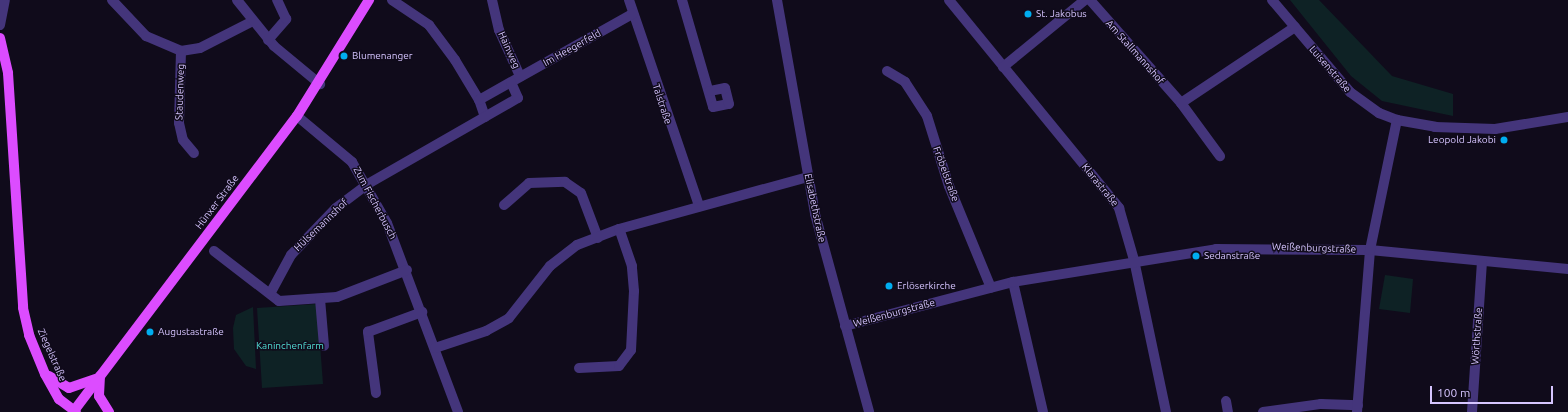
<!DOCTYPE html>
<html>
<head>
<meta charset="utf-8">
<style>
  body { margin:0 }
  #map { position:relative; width:1568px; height:412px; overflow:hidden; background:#100b1b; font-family:Ubuntu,sans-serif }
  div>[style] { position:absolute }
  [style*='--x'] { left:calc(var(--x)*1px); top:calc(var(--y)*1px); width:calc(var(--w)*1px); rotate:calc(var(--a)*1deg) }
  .green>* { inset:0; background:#0e2225 }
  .minor>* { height:10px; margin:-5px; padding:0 5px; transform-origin:5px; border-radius:5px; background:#44357b }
  .major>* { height:10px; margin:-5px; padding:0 5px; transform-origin:5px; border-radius:5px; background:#dc4cff }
  .dots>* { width:11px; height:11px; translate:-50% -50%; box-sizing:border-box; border:2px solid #100b1b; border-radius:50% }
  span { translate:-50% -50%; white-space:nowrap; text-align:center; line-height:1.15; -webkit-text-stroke:3px #100b1b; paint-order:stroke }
  .poi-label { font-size:10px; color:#d6c5ff }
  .left { translate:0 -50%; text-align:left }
  .right { translate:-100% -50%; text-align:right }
  .street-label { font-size:10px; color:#d6c5ff }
  .park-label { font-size:10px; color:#51ded4 }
  .scale { position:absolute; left:1430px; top:386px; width:123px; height:18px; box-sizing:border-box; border:2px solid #d6c5ff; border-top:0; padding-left:5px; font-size:12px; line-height:14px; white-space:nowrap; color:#d6c5ff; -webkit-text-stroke:3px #100b1b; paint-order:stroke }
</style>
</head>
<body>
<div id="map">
  <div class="green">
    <div style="clip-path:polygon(1290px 0,1319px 0,1392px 76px,1453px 94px,1453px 116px,1382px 101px,1351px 76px)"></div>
    <div style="clip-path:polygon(1385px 275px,1413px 279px,1410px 313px,1379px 309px)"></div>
    <div style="clip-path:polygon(317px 304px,323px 384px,262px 388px,257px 308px)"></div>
    <div style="clip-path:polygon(253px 307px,256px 369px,246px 366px,234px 349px,233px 328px,236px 315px)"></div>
  </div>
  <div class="minor">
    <div style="--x:112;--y:0;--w:50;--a:46.6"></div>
    <div style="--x:146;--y:36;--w:38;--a:23"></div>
    <div style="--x:181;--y:51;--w:19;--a:-9"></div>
    <div style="--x:200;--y:48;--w:57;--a:-27"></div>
    <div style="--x:237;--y:0;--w:59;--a:51.2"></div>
    <div style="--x:274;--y:46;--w:60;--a:39.6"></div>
    <div style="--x:392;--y:0;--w:45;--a:34"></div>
    <div style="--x:429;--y:25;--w:44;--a:53.4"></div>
    <div style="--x:455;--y:60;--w:47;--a:59"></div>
    <div style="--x:492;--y:0;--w:31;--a:77"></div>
    <div style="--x:499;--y:30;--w:51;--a:65.5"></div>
    <div style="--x:629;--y:0;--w:218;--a:71.2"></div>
    <div style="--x:682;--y:0;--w:111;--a:73.8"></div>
    <div style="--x:713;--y:107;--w:16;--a:-11"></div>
    <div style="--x:729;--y:104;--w:16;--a:-104"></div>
    <div style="--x:725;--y:88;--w:16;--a:169"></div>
    <div style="--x:777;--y:0;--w:217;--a:79.9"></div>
    <div style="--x:815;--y:214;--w:205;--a:74.7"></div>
    <div style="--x:949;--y:0;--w:269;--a:50.7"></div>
    <div style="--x:1119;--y:208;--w:54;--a:73.9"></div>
    <div style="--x:1134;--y:260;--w:155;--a:78.1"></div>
    <div style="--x:1090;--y:0;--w:137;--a:48.5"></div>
    <div style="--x:1181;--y:103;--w:137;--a:-33.7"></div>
    <div style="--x:1272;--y:0;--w:121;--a:49.7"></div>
    <div style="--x:1350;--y:92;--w:36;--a:36"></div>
    <div style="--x:1379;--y:113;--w:19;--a:21"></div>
    <div style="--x:1397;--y:120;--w:39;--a:10"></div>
    <div style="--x:1435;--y:127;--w:60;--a:1.9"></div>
    <div style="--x:1495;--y:129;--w:74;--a:-9.3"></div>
    <div style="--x:0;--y:25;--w:25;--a:-79"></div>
    <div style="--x:268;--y:40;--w:28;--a:-49"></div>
    <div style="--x:286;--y:19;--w:21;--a:-115"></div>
    <div style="--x:181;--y:51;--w:72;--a:91.6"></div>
    <div style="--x:179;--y:123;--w:17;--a:77"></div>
    <div style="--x:183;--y:140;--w:17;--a:50"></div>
    <div style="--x:1003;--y:67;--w:106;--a:-39.3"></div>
    <div style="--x:887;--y:71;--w:21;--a:31"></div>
    <div style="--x:905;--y:82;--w:40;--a:57.1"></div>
    <div style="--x:927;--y:116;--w:73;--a:72.6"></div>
    <div style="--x:949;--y:186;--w:110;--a:67.6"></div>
    <div style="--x:1181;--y:103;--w:66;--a:53.7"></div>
    <div style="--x:297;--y:116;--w:72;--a:39.9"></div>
    <div style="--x:352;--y:162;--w:70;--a:60.2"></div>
    <div style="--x:387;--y:223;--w:202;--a:69.4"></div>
    <div style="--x:485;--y:117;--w:18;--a:-109"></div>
    <div style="--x:479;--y:100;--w:176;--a:-29.3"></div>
    <div style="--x:504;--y:205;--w:33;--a:-41"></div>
    <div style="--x:529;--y:183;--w:36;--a:-2"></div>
    <div style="--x:565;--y:182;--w:19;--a:35"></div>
    <div style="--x:581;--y:193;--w:48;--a:69.3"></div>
    <div style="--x:214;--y:251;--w:82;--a:37.6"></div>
    <div style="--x:279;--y:301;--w:58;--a:-3.9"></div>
    <div style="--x:337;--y:297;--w:75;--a:-21.1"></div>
    <div style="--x:1013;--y:282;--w:133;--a:77"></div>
    <div style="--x:271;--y:292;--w:42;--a:-61.6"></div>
    <div style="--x:291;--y:255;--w:65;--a:-46.2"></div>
    <div style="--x:336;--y:208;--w:38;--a:-37"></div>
    <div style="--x:366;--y:185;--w:175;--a:-29.8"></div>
    <div style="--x:518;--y:98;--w:17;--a:-114"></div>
    <div style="--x:320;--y:299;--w:47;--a:85.1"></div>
    <div style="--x:845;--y:326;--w:174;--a:-14.7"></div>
    <div style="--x:1013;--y:282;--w:206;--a:-9.2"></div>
    <div style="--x:1216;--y:249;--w:154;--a:0.4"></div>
    <div style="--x:1370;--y:250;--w:199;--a:5.5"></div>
    <div style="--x:435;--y:348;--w:54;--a:-18.4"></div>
    <div style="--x:486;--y:331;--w:26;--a:-29"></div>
    <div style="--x:509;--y:318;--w:66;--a:-51.7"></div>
    <div style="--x:550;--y:266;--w:34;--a:-38"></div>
    <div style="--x:577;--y:245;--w:45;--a:-20.9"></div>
    <div style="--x:619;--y:229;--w:196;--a:-15.4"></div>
    <div style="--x:579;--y:368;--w:40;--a:-2.9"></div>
    <div style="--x:619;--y:366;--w:20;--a:-53"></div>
    <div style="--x:631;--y:350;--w:59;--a:-87.1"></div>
    <div style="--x:634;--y:291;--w:25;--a:-95"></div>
    <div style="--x:632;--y:266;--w:39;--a:-109"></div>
    <div style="--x:376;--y:393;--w:62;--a:-97.5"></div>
    <div style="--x:368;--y:332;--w:58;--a:-20.3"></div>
    <div style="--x:1226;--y:401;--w:11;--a:80"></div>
    <div style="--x:1263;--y:412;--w:59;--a:-7.9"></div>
    <div style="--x:1321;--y:404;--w:37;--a:2"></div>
    <div style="--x:1357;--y:412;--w:163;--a:-85.4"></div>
    <div style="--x:1370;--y:250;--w:133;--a:-78.3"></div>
    <div style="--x:1472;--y:412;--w:151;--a:-86.2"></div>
  </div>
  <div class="major">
    <div style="--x:0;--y:38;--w:36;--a:77"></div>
    <div style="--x:8;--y:73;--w:235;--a:86.3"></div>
    <div style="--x:23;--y:308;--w:28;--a:77"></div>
    <div style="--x:29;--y:335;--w:42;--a:67.7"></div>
    <div style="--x:45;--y:374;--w:29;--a:61"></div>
    <div style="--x:59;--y:399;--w:21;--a:37"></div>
    <div style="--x:49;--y:376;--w:23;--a:31"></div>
    <div style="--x:69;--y:388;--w:28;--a:-19"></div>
    <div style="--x:100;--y:376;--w:20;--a:93"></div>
    <div style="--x:99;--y:396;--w:19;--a:58"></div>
    <div style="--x:73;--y:412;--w:371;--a:-52.9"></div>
    <div style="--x:297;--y:116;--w:137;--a:-58.2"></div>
  </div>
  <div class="dots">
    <div style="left:1028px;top:14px;background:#00adf0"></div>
    <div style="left:344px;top:56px;background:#00adf0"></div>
    <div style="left:1504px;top:140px;background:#00adf0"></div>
    <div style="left:1196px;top:256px;background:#00adf0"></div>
    <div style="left:889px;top:286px;background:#00adf0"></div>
    <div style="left:150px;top:332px;background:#00adf0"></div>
  </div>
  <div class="poi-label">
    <span class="left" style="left:1036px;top:14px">St. Jakobus</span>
    <span class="left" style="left:352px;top:56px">Blumenanger</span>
    <span class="right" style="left:1496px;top:140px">Leopold Jakobi</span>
    <span class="left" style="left:1204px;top:256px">Sedanstraße</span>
    <span class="left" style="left:897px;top:286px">Erlöserkirche</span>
    <span class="left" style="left:158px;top:332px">Augustastraße</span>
  </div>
  <div class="street-label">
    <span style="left:572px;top:48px;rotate:-29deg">Im Heegerfeld</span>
    <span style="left:509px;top:50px;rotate:66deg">Hainweg</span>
    <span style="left:1135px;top:52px;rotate:48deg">Am Stallmannshof</span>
    <span style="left:1330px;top:69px;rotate:49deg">Luisenstraße</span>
    <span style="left:180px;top:92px;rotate:-88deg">Staudenweg</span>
    <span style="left:662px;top:104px;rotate:72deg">Talstraße</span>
    <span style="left:946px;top:174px;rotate:70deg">Fröbelstraße</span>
    <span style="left:1100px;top:185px;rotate:51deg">Klarastraße</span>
    <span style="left:217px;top:202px;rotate:-53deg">Hünxer Straße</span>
    <span style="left:375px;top:203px;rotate:62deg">Zum Fischerbusch</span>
    <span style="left:815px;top:208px;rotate:78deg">Elisabethstraße</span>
    <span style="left:321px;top:225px;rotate:-44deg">Hülsemannshof</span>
    <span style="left:1314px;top:248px;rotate:2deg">Weißenburgstraße</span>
    <span style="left:894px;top:313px;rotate:-15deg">Weißenburgstraße</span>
    <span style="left:1477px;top:336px;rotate:-86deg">Wörthstraße</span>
    <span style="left:52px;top:355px;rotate:66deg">Ziegelstraße</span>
  </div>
  <div class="park-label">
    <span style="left:290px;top:346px">Kaninchenfarm</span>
  </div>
  <div class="scale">100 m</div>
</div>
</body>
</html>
